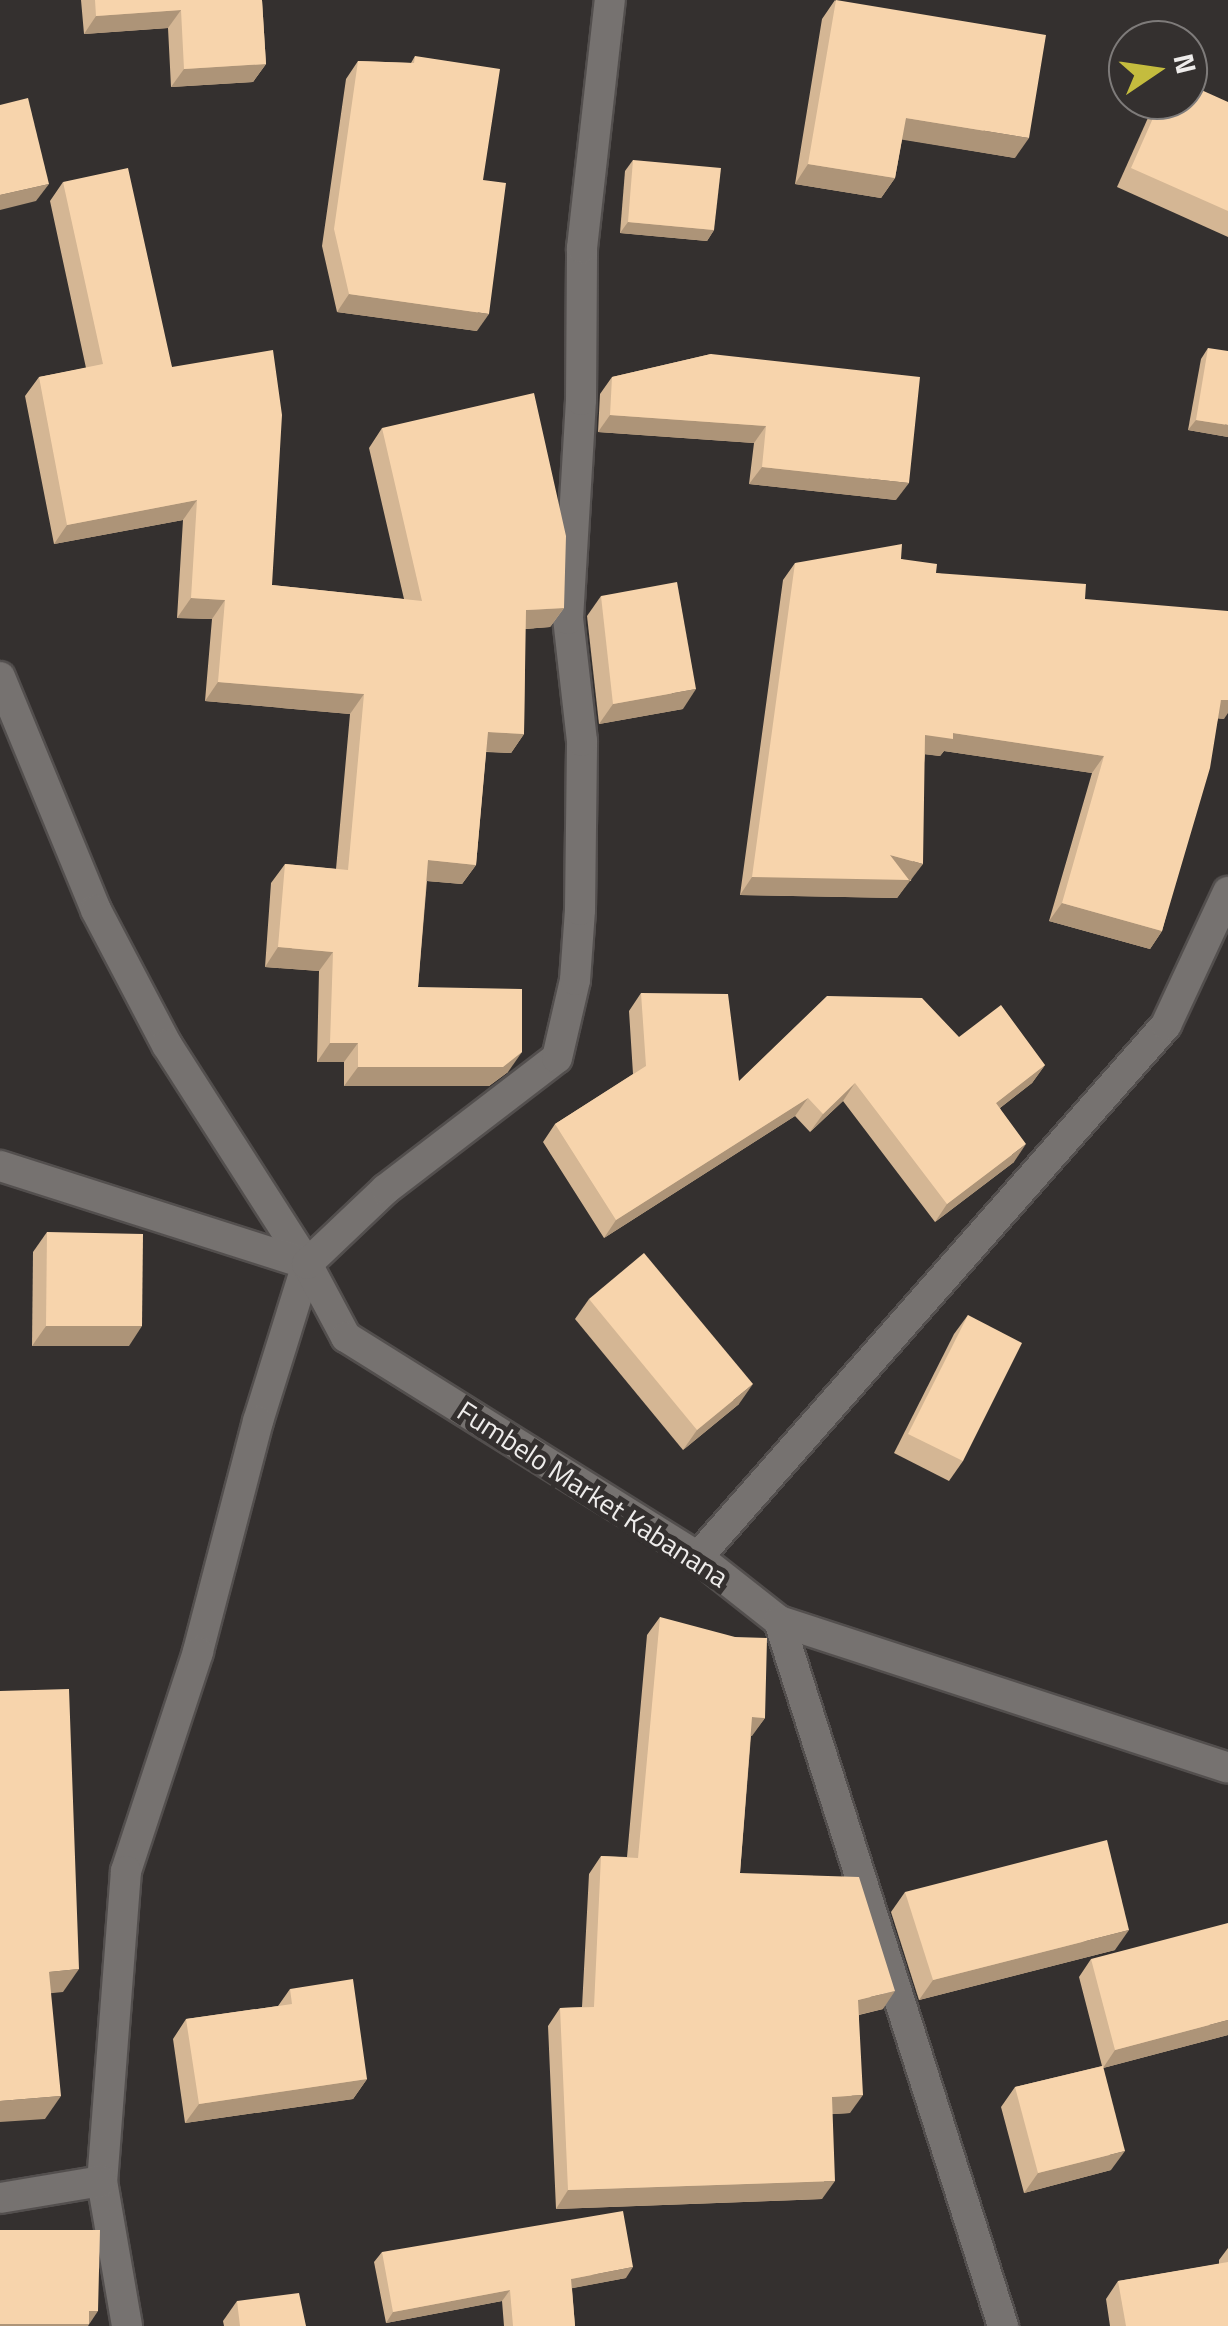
<!DOCTYPE html>
<html>
<head>
<meta charset="utf-8">
<style>
  body { margin:0 }
  #map { position:relative; width:1228px; height:2326px; overflow:hidden; background:#34302f; font-family:"Titillium Web",sans-serif }
  div>[style] { position:absolute }
  [style*='--x'] { left:calc(var(--x)*1px); top:calc(var(--y)*1px); width:calc(var(--w)*1px); rotate:calc(var(--a)*1deg) }
  .roads { filter:drop-shadow(2px 0 #534f4e) drop-shadow(-2px 0 #534f4e) drop-shadow(0 2px #534f4e) drop-shadow(0 -2px #534f4e) }
  .minor>* { height:30px; margin:-15px; padding:0 15px; transform-origin:15px; border-radius:15px; background:#767270 }
  .wall>* { inset:0; background:#d4b694 }
  .shaded-wall>* { inset:0; background:#ad9478 }
  .building>* { inset:0; background:#f7d4ac }
  span { translate:-50% -50%; white-space:nowrap; text-align:center; line-height:1.15; -webkit-text-stroke:10px #34302f; paint-order:stroke }
  .street-label { font-size:28px; color:#eeeceb }
  .north { position:absolute; left:1108px; top:20px; width:100px; height:100px; box-sizing:border-box; background:#34302f; border:2px solid #7e7b7a; border-radius:50%; rotate:77deg; font-size:28px; font-weight:700; line-height:40px; text-align:center; color:#eeeceb }
  .north::after { content:''; display:block; margin:auto; width:35px; height:45px; background:#c4bc3e; clip-path:polygon(50% 0,100% 100%,50% 72%,0 100%) }
</style>
</head>
<body>
<div id="map">
  <div class="roads">
    <div class="minor">
      <div style="--x:0;--y:677;--w:252;--a:67.6"></div>
      <div style="--x:96;--y:910;--w:153;--a:62.3"></div>
      <div style="--x:167;--y:1045;--w:260;--a:57.4"></div>
      <div style="--x:307;--y:1264;--w:164;--a:107.3"></div>
      <div style="--x:258;--y:1421;--w:239;--a:104.6"></div>
      <div style="--x:198;--y:1652;--w:231;--a:108.2"></div>
      <div style="--x:126;--y:1871;--w:311;--a:94.4"></div>
      <div style="--x:102;--y:2181;--w:147;--a:80.2"></div>
      <div style="--x:0;--y:1166;--w:322;--a:17.7"></div>
      <div style="--x:307;--y:1264;--w:83;--a:61.9"></div>
      <div style="--x:346;--y:1337;--w:415;--a:32"></div>
      <div style="--x:698;--y:1557;--w:103;--a:38.3"></div>
      <div style="--x:779;--y:1621;--w:472;--a:18.1"></div>
      <div style="--x:307;--y:1264;--w:109;--a:-43.5"></div>
      <div style="--x:386;--y:1189;--w:215;--a:-37.5"></div>
      <div style="--x:557;--y:1058;--w:80;--a:-77"></div>
      <div style="--x:575;--y:980;--w:70;--a:-85.9"></div>
      <div style="--x:580;--y:910;--w:169;--a:-89.3"></div>
      <div style="--x:582;--y:741;--w:123;--a:-96.5"></div>
      <div style="--x:568;--y:619;--w:219;--a:-86.6"></div>
      <div style="--x:581;--y:400;--w:152;--a:-89.6"></div>
      <div style="--x:582;--y:248;--w:250;--a:-83.6"></div>
      <div style="--x:698;--y:1557;--w:709;--a:-48.66"></div>
      <div style="--x:1166;--y:1025;--w:147;--a:-65"></div>
      <div style="--x:779;--y:1621;--w:740;--a:72.37"></div>
      <div style="--x:0;--y:2198;--w:103;--a:-9.5"></div>
    </div>
  </div>
  <div class="wall">
    <div style="clip-path:polygon(81px 0,262px 0,266px 64px,253px 82px,171px 87px,168px 28px,84px 34px)"></div>
    <div style="clip-path:polygon(835px 0,1015px 158px,902px 139px,895px 178px,881px 198px,795px 184px,822px 19px)"></div>
    <div style="clip-path:polygon(415px 56px,483px 180px,477px 331px,337px 312px,322px 246px,346px 79px,358px 61px,411px 63px)"></div>
    <div style="clip-path:polygon(1156px 100px,1228px 102px,1228px 237px,1117px 187px)"></div>
    <div style="clip-path:polygon(633px 160px,714px 230px,707px 241px,620px 233px,625px 171px)"></div>
    <div style="clip-path:polygon(63px 182px,172px 367px,272px 585px,404px 599px,369px 448px,382px 428px,564px 608px,550px 627px,525px 629px,524px 734px,511px 753px,486px 752px,476px 865px,462px 884px,427px 881px,418px 987px,508px 1072px,489px 1086px,344px 1086px,344px 1062px,317px 1062px,319px 971px,265px 967px,271px 883px,285px 864px,336px 869px,350px 714px,205px 701px,212px 619px,177px 618px,183px 520px,54px 544px,25px 396px,39px 377px,86px 368px,50px 201px)"></div>
    <div style="clip-path:polygon(1208px 348px,1228px 437px,1188px 430px,1201px 359px)"></div>
    <div style="clip-path:polygon(711px 354px,896px 500px,749px 484px,754px 443px,598px 432px,600px 394px,612px 377px)"></div>
    <div style="clip-path:polygon(901px 559px,936px 573px,1085px 599px,1224px 719px,1218px 718px,1162px 931px,1150px 949px,1049px 921px,1092px 773px,944px 751px,940px 756px,925px 754px,911px 881px,909px 881px,897px 898px,740px 895px,783px 580px,795px 563px)"></div>
    <div style="clip-path:polygon(601px 596px,683px 709px,599px 724px,587px 616px)"></div>
    <div style="clip-path:polygon(641px 993px,739px 1081px,959px 1037px,1045px 1065px,1032px 1083px,1000px 1108px,1014px 1162px,935px 1222px,843px 1101px,810px 1132px,795px 1116px,604px 1238px,543px 1142px,555px 1124px,633px 1074px,629px 1011px)"></div>
    <div style="clip-path:polygon(47px 1232px,129px 1346px,32px 1346px,33px 1252px)"></div>
    <div style="clip-path:polygon(589px 1299px,739px 1404px,683px 1450px,575px 1319px)"></div>
    <div style="clip-path:polygon(968px 1315px,963px 1461px,949px 1481px,894px 1453px,954px 1334px)"></div>
    <div style="clip-path:polygon(660px 1617px,765px 1718px,751px 1736px,740px 1873px,883px 2009px,859px 2015px,850px 2113px,832px 2114px,822px 2199px,556px 2209px,548px 2026px,560px 2008px,582px 2007px,589px 1874px,601px 1856px,627px 1857px,647px 1635px)"></div>
    <div style="clip-path:polygon(905px 1892px,1115px 1950px,919px 2000px,891px 1912px)"></div>
    <div style="clip-path:polygon(1091px 1959px,1228px 2035px,1103px 2068px,1111px 2170px,1024px 2193px,1001px 2107px,1015px 2087px,1102px 2066px,1079px 1977px)"></div>
    <div style="clip-path:polygon(290px 1989px,367px 2079px,353px 2099px,185px 2123px,173px 2039px,186px 2019px,278px 2006px)"></div>
    <div style="clip-path:polygon(1228px 2248px,1228px 2326px,1110px 2326px,1106px 2299px,1118px 2281px,1219px 2264px,1219px 2260px)"></div>
    <div style="clip-path:polygon(382px 2252px,626px 2278px,572px 2288px,575px 2326px,504px 2326px,502px 2301px,386px 2323px,374px 2262px)"></div>
    <div style="clip-path:polygon(237px 2301px,306px 2326px,224px 2326px,223px 2321px)"></div>
  </div>
  <div class="shaded-wall">
    <div style="clip-path:polygon(181px 10px,168px 28px,84px 34px,96px 16px)"></div>
    <div style="clip-path:polygon(266px 64px,253px 82px,171px 87px,184px 69px)"></div>
    <div style="clip-path:polygon(906px 118px,1029px 138px,1015px 158px,892px 138px)"></div>
    <div style="clip-path:polygon(808px 164px,895px 178px,881px 198px,795px 184px)"></div>
    <div style="clip-path:polygon(49px 184px,36px 201px,0 210px,0 195px)"></div>
    <div style="clip-path:polygon(628px 222px,714px 230px,707px 241px,620px 233px)"></div>
    <div style="clip-path:polygon(349px 294px,489px 314px,477px 331px,337px 312px)"></div>
    <div style="clip-path:polygon(610px 415px,766px 426px,754px 443px,598px 432px)"></div>
    <div style="clip-path:polygon(1196px 420px,1228px 425px,1228px 437px,1188px 430px)"></div>
    <div style="clip-path:polygon(762px 467px,909px 483px,896px 500px,749px 484px)"></div>
    <div style="clip-path:polygon(197px 500px,183px 520px,54px 544px,67px 525px)"></div>
    <div style="clip-path:polygon(191px 598px,225px 600px,212px 619px,177px 618px)"></div>
    <div style="clip-path:polygon(564px 608px,550px 627px,512px 630px,526px 610px)"></div>
    <div style="clip-path:polygon(218px 682px,364px 694px,350px 714px,205px 701px)"></div>
    <div style="clip-path:polygon(696px 689px,683px 709px,599px 724px,613px 704px)"></div>
    <div style="clip-path:polygon(1221px 700px,1228px 700px,1228px 713px,1224px 719px,1209px 718px)"></div>
    <div style="clip-path:polygon(488px 732px,524px 734px,511px 753px,475px 751px)"></div>
    <div style="clip-path:polygon(953px 733px,1104px 756px,1092px 773px,944px 751px,940px 756px,913px 753px,925px 735px)"></div>
    <div style="clip-path:polygon(890px 855px,923px 864px,897px 898px,740px 895px,752px 877px)"></div>
    <div style="clip-path:polygon(428px 860px,476px 865px,462px 884px,415px 880px)"></div>
    <div style="clip-path:polygon(1062px 903px,1162px 931px,1150px 949px,1049px 921px)"></div>
    <div style="clip-path:polygon(278px 947px,333px 952px,319px 971px,265px 967px)"></div>
    <div style="clip-path:polygon(330px 1043px,358px 1043px,344px 1062px,317px 1062px)"></div>
    <div style="clip-path:polygon(522px 1052px,508px 1072px,489px 1086px,344px 1086px,358px 1067px)"></div>
    <div style="clip-path:polygon(1045px 1065px,1032px 1083px,983px 1121px,996px 1103px)"></div>
    <div style="clip-path:polygon(855px 1083px,843px 1101px,810px 1132px,823px 1114px)"></div>
    <div style="clip-path:polygon(808px 1098px,795px 1116px,604px 1238px,616px 1220px)"></div>
    <div style="clip-path:polygon(1026px 1144px,1014px 1162px,935px 1222px,947px 1204px)"></div>
    <div style="clip-path:polygon(46px 1326px,142px 1326px,129px 1346px,32px 1346px)"></div>
    <div style="clip-path:polygon(753px 1384px,739px 1404px,683px 1450px,697px 1430px)"></div>
    <div style="clip-path:polygon(752px 1717px,765px 1718px,752px 1736px,740px 1735px)"></div>
    <div style="clip-path:polygon(1129px 1930px,1115px 1950px,919px 2000px,933px 1980px)"></div>
    <div style="clip-path:polygon(79px 1969px,63px 1992px,33px 1995px,49px 1972px)"></div>
    <div style="clip-path:polygon(895px 1991px,883px 2009px,845px 2018px,858px 2000px)"></div>
    <div style="clip-path:polygon(1228px 2020px,1228px 2035px,1103px 2068px,1115px 2050px)"></div>
    <div style="clip-path:polygon(367px 2079px,353px 2099px,185px 2123px,199px 2104px)"></div>
    <div style="clip-path:polygon(863px 2095px,850px 2113px,819px 2115px,832px 2097px)"></div>
    <div style="clip-path:polygon(61px 2096px,45px 2119px,0 2122px,0 2101px)"></div>
    <div style="clip-path:polygon(1125px 2151px,1111px 2170px,1024px 2193px,1038px 2173px)"></div>
    <div style="clip-path:polygon(835px 2181px,822px 2199px,556px 2209px,568px 2190px)"></div>
    <div style="clip-path:polygon(633px 2267px,626px 2278px,563px 2290px,571px 2279px)"></div>
    <div style="clip-path:polygon(510px 2290px,502px 2301px,386px 2323px,393px 2312px)"></div>
    <div style="clip-path:polygon(89px 2311px,98px 2311px,88px 2326px,0 2326px,0 2324px)"></div>
  </div>
  <div class="building">
    <div style="clip-path:polygon(95px 0,262px 0,266px 64px,184px 69px,181px 10px,96px 16px)"></div>
    <div style="clip-path:polygon(836px 0,1046px 35px,1029px 138px,906px 118px,895px 178px,808px 164px)"></div>
    <div style="clip-path:polygon(415px 56px,500px 69px,483px 180px,506px 183px,489px 314px,349px 294px,334px 229px,358px 61px,414px 63px)"></div>
    <div style="clip-path:polygon(1188px 84px,1228px 102px,1228px 211px,1131px 168px,1161px 100px,1188px 100px)"></div>
    <div style="clip-path:polygon(28px 98px,49px 184px,0 195px,0 105px)"></div>
    <div style="clip-path:polygon(633px 160px,721px 168px,714px 230px,628px 222px)"></div>
    <div style="clip-path:polygon(128px 168px,172px 367px,273px 350px,282px 415px,272px 585px,422px 601px,382px 428px,534px 393px,566px 536px,564px 608px,526px 610px,524px 734px,488px 732px,476px 865px,428px 860px,418px 987px,522px 989px,522px 1052px,503px 1067px,358px 1067px,358px 1043px,330px 1043px,333px 952px,278px 947px,285px 864px,348px 870px,364px 694px,218px 682px,225px 600px,191px 598px,197px 500px,67px 525px,39px 377px,103px 364px,63px 182px)"></div>
    <div style="clip-path:polygon(1208px 348px,1228px 351px,1228px 425px,1196px 420px)"></div>
    <div style="clip-path:polygon(711px 354px,920px 377px,909px 483px,762px 467px,766px 426px,610px 415px,612px 377px)"></div>
    <div style="clip-path:polygon(902px 544px,901px 559px,937px 564px,936px 573px,1086px 584px,1085px 599px,1228px 611px,1228px 700px,1221px 700px,1210px 768px,1162px 931px,1062px 903px,1104px 756px,953px 733px,953px 739px,925px 735px,923px 864px,890px 855px,909px 880px,752px 877px,795px 563px)"></div>
    <div style="clip-path:polygon(677px 582px,696px 689px,613px 704px,601px 596px)"></div>
    <div style="clip-path:polygon(641px 993px,728px 994px,739px 1081px,827px 996px,922px 998px,959px 1037px,1001px 1005px,1045px 1065px,996px 1103px,1026px 1144px,947px 1204px,855px 1083px,823px 1114px,808px 1098px,616px 1220px,555px 1124px,646px 1066px)"></div>
    <div style="clip-path:polygon(47px 1232px,143px 1234px,142px 1326px,46px 1326px)"></div>
    <div style="clip-path:polygon(644px 1253px,753px 1384px,697px 1430px,589px 1299px)"></div>
    <div style="clip-path:polygon(968px 1315px,1022px 1343px,963px 1461px,908px 1434px)"></div>
    <div style="clip-path:polygon(660px 1617px,735px 1637px,767px 1638px,765px 1718px,752px 1717px,740px 1873px,859px 1877px,895px 1991px,858px 2000px,863px 2095px,832px 2097px,835px 2181px,568px 2190px,560px 2008px,594px 2007px,601px 1856px,638px 1858px)"></div>
    <div style="clip-path:polygon(69px 1689px,79px 1969px,49px 1972px,61px 2096px,0 2101px,0 1691px)"></div>
    <div style="clip-path:polygon(1107px 1840px,1129px 1930px,933px 1980px,905px 1892px)"></div>
    <div style="clip-path:polygon(1228px 1923px,1228px 2020px,1115px 2050px,1091px 1959px)"></div>
    <div style="clip-path:polygon(353px 1979px,367px 2079px,199px 2104px,186px 2019px,292px 2004px,290px 1989px)"></div>
    <div style="clip-path:polygon(1103px 2066px,1125px 2151px,1038px 2173px,1015px 2087px)"></div>
    <div style="clip-path:polygon(623px 2211px,633px 2267px,571px 2279px,575px 2326px,513px 2326px,510px 2290px,393px 2312px,382px 2252px)"></div>
    <div style="clip-path:polygon(0 2230px,100px 2230px,98px 2311px,89px 2311px,89px 2324px,0 2324px)"></div>
    <div style="clip-path:polygon(1228px 2262px,1228px 2326px,1126px 2326px,1118px 2281px)"></div>
    <div style="clip-path:polygon(299px 2293px,306px 2326px,240px 2326px,237px 2301px)"></div>
  </div>
  <div class="street-label">
    <span style="left:593px;top:1494px;rotate:33deg">Fumbelo Market Kabanana</span>
  </div>
  <div class="north">N</div>
</div>
</body>
</html>
